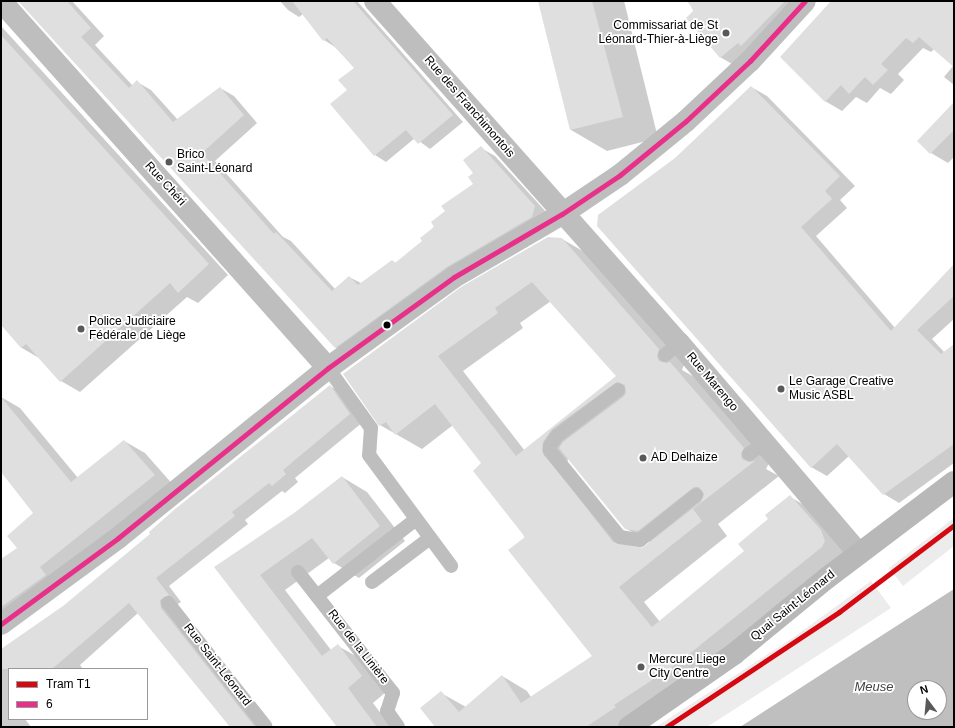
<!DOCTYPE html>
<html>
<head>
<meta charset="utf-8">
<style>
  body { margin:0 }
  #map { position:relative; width:955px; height:728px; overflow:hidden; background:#fff; font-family:Arial,sans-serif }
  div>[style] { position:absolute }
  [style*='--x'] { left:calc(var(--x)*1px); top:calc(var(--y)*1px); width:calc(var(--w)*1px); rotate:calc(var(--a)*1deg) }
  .green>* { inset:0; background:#ececec }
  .water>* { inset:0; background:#bfbfbf }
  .shadow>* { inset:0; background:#0003 }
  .building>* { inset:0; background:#dfdfdf }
  .lane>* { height:14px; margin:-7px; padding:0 7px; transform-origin:7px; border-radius:7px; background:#bebebe }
  .street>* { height:22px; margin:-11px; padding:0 11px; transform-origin:11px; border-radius:11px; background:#bebebe }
  .secondary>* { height:22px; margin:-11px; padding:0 11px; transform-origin:11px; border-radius:11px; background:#b8b8b8 }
  .bus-1>* { height:5px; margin:-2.5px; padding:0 2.5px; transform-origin:2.5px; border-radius:2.5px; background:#e8308a }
  .tram-1>* { height:5px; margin:-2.5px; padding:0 2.5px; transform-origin:2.5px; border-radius:2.5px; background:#d50911 }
  .dots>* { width:11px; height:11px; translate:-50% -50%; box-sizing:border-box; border:2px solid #fff; border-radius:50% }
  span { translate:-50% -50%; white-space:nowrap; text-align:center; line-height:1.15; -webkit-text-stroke:3.5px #fff; paint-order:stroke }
  .poi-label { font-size:12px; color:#000 }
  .right { translate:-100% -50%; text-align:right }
  .left { translate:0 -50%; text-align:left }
  .street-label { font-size:12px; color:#000 }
  .water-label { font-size:13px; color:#444; font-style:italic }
  .frame { position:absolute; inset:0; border:2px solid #000; pointer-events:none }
  .legend { position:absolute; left:8px; top:668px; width:140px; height:52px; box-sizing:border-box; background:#fff; border:1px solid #999; margin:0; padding:5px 7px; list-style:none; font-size:12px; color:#000 }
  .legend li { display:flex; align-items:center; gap:8px; height:20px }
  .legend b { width:20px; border:1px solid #999 }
  .north { position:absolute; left:907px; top:680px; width:40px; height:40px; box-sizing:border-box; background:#fff; border:1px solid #999; border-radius:50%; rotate:344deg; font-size:11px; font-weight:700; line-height:16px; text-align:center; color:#000 }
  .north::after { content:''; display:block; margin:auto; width:14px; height:18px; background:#595959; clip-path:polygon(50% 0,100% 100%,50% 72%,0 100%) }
</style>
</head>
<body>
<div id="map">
  <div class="green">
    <div style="clip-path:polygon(954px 518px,954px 546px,903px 586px,889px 568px)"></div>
    <div style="clip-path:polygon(871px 581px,891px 608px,707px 727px,656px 727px,794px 637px)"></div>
  </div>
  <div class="water">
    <div style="clip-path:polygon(evenodd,954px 589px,954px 727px,740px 727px,842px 661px,954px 589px,915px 688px,939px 688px,939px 712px,915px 712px,915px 688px)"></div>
  </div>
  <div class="shadow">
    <div style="clip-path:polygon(20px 1px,72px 1px,104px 36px,95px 45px,133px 86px,137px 82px,151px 90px,178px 120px,220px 88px,234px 96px,257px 123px,215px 161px,283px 237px,291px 241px,335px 289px,349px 277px,361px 283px,392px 261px,396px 263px,423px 241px,446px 211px,474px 184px,474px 173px,481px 148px,495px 156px,548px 214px,349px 355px,335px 347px)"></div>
    <div style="clip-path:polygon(280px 1px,357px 1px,463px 122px,430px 149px,415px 138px,386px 162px,375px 155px,331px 104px,348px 90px,355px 68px,335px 47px,324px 40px,303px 14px,299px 17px,288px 10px)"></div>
    <div style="clip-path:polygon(539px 1px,624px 1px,658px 138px,607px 151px,571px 130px)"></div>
    <div style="clip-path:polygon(688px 1px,808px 1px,737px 67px,720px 57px)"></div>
    <div style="clip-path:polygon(833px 1px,954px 1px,954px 85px,944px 77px,953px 66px,934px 49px,931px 52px,923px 48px,898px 74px,904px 80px,891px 94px,880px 88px,867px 103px,856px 97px,842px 111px,825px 101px)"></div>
    <div style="clip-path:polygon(1px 26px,228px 275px,198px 303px,187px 297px,80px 392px,61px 381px,39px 358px,22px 348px,1px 324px)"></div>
    <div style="clip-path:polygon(751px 87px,767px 96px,855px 186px,840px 200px,847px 208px,816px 236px,895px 328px,954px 265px,954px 319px,932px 339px,945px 353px,954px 348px,954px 463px,899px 503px,884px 494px,849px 456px,827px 476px,811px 467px,675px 159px)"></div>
    <div style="clip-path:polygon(954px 103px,954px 157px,948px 163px,931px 153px)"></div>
    <div style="clip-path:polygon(evenodd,562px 239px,588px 254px,684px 365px,682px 370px,696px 378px,769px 463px,766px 469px,779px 476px,718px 524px,727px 536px,644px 602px,660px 622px,745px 552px,790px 497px,815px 511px,850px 556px,631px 727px,437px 727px,441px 693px,466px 707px,502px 676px,527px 691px,531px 697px,593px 656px,482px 463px,453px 425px,422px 449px,380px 425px,344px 374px,562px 239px,551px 301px,617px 376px,525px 451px,463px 371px,523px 328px,520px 323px,551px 301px,562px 239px,568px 458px,625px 528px,651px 543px,645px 548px,630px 547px,567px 466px,568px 458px)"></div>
    <div style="clip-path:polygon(330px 386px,343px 394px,363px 422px,295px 478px,298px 482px,285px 493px,282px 491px,245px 520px,248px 524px,169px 586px,181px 602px,173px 607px,261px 727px,231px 727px,138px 613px,80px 665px,83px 669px,9px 669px,9px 719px,25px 719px,31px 727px,1px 727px,1px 650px,64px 607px)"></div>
    <div style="clip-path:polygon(1px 397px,20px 408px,78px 478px,124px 441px,145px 453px,175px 487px,65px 587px,1px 635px,1px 565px,18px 548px,35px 513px,1px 470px)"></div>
    <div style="clip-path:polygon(342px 477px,367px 492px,405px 541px,359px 578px,334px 563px,329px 558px,285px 590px,331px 650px,338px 646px,363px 660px,387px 691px,373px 703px,391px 727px,338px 727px,216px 567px,294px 514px)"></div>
  </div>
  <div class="building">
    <div style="clip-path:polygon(18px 1px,67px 1px,91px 28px,81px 37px,129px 88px,137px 80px,173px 122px,220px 87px,244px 115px,202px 153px,274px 234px,276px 232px,332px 291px,349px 276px,358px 285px,392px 260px,395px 263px,422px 241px,420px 238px,434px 227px,431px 222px,445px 211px,441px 206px,473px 184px,468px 177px,473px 173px,463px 160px,481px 146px,535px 206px,532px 217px,447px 267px,335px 348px)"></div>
    <div style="clip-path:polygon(292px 1px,353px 1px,453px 115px,418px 144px,406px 130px,374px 156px,330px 104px,347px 90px,338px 80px,354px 68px,327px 38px,323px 41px)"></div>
    <div style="clip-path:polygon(538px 1px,592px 1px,623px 117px,570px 130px)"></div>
    <div style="clip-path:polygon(687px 1px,785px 1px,741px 46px,738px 43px,720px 58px,686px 18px,694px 10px)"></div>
    <div style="clip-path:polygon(831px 1px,954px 1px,954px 67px,919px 37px,913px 43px,906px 38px,881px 64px,888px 70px,873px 85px,865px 77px,849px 94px,841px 85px,825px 102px,780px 57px)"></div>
    <div style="clip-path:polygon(1px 35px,209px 264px,178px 293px,170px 283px,60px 382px,26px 344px,21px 348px,1px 325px)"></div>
    <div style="clip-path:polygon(751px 86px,840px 176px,825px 191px,832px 199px,801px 227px,891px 331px,954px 264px,954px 296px,917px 330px,941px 354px,954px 344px,954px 444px,883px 495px,837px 444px,811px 468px,597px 226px,598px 215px,675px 158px)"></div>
    <div style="clip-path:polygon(954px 102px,954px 130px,930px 154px,917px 141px)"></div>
    <div style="clip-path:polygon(evenodd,548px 237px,562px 238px,659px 349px,657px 356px,659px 361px,666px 363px,670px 362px,744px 448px,741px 454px,742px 459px,749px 462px,755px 461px,693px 509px,702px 521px,619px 587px,652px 627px,744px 551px,738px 544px,768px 519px,765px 515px,790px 495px,821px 530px,825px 541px,822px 547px,678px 663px,614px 705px,616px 707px,586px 727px,435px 727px,420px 708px,441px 691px,459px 712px,502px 675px,521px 703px,592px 656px,508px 550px,525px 537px,473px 471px,481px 463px,435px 404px,395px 435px,386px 422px,379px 426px,343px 374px,461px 287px,548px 237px,532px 282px,616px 376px,516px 456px,438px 356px,498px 313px,495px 308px,532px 282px,548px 237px,617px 382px,625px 385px,626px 393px,623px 397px,563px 442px,559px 448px,625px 529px,638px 531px,694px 487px,699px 487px,704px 494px,701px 502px,642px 548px,613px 542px,542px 451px,543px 442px,552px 429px,617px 382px)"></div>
    <div style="clip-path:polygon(330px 385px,350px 414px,283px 470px,286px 474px,272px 486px,269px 483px,232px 512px,235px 516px,156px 578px,169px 595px,160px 600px,161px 608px,255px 727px,230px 727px,129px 603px,52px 669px,1px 669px,1px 649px,63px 606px,150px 534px,149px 532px,174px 510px)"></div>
    <div style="clip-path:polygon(1px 397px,71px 482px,124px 440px,155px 475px,40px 567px,46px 575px,1px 607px,1px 559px,17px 548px,7px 536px,33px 513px,1px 472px)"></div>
    <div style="clip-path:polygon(342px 476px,380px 526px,333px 564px,312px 538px,260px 575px,322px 656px,338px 644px,362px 676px,348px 688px,377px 727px,337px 727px,214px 567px,294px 513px)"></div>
  </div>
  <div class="lane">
    <div style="--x:665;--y:355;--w:18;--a:-41"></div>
    <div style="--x:328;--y:368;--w:74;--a:54.4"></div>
    <div style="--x:371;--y:428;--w:27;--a:94"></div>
    <div style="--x:369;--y:455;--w:138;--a:53.5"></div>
    <div style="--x:618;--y:390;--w:76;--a:143"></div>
    <div style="--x:557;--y:436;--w:12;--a:125"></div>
    <div style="--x:550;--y:446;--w:5;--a:90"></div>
    <div style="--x:550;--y:451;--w:111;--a:50.9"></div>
    <div style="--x:620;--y:537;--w:20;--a:9"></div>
    <div style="--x:640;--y:540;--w:72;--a:-38.8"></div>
    <div style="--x:749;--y:454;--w:17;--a:-36"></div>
    <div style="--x:298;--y:572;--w:154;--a:51.9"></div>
    <div style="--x:393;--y:693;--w:19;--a:108"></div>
    <div style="--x:387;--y:711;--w:19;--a:55"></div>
    <div style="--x:372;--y:582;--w:73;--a:-37.2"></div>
    <div style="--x:317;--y:596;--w:124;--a:-37.8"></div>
    <div style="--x:168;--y:603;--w:157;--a:51.7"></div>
  </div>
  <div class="street">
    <div style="--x:1;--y:1;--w:492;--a:48.3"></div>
    <div style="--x:375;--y:1;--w:458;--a:48.4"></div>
    <div style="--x:679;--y:343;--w:277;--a:49.5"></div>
    <div style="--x:1;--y:624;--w:145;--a:-36.3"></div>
    <div style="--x:118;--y:538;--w:270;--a:-39"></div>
    <div style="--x:328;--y:368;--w:155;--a:-35.8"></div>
    <div style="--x:454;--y:277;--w:125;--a:-30.3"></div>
    <div style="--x:562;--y:214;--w:70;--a:-33.9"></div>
    <div style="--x:620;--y:175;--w:85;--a:-39.3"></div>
    <div style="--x:686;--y:121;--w:88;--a:-43.2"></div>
    <div style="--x:750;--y:61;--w:81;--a:-47.5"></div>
  </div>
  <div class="secondary">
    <div style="--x:629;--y:727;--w:128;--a:-34.8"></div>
    <div style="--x:734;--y:654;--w:120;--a:-39.3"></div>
    <div style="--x:827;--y:578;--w:159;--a:-37.1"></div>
  </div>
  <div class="bus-1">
    <div style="--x:1;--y:624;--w:145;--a:-36.3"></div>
    <div style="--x:118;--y:538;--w:270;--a:-39"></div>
    <div style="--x:328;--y:368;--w:155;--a:-35.8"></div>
    <div style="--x:454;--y:277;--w:125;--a:-30.3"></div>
    <div style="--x:562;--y:214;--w:70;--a:-33.9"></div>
    <div style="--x:620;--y:175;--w:85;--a:-39.3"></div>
    <div style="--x:686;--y:121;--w:88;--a:-43.2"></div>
    <div style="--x:750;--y:61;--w:81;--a:-47.5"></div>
  </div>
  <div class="tram-1">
    <div style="--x:666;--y:727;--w:208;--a:-33.6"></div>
    <div style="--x:839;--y:612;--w:144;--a:-37.1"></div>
  </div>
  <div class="dots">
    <div style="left:726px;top:33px;background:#595959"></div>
    <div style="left:169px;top:162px;background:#595959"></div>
    <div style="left:387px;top:325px;background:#000"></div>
    <div style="left:81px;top:329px;background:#595959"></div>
    <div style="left:781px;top:389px;background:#595959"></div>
    <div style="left:643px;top:458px;background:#595959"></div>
    <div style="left:641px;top:667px;background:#595959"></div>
  </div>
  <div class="poi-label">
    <span class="right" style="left:718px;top:33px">Commissariat de St<br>Léonard-Thier-à-Liège</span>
    <span class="left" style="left:177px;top:162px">Brico<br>Saint-Léonard</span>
    <span class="left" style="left:89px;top:329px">Police Judiciaire<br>Fédérale de Liège</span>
    <span class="left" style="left:789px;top:389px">Le Garage Creative<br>Music ASBL</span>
    <span class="left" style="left:651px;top:458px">AD Delhaize</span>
    <span class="left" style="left:649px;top:667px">Mercure Liege<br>City Centre</span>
  </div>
  <div class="street-label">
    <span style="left:469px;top:107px;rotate:49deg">Rue des Franchimontois</span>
    <span style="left:165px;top:184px;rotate:48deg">Rue Chéri</span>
    <span style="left:712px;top:382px;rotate:50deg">Rue Marengo</span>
    <span style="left:793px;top:606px;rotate:-39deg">Quai Saint-Léonard</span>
    <span style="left:358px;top:647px;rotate:52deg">Rue de la Linière</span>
    <span style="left:217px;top:665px;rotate:52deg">Rue Saint-Léonard</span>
  </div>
  <div class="water-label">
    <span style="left:874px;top:687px">Meuse</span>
  </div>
  <div class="frame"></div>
  <ul class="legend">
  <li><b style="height:5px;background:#d50911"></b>Tram T1</li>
  <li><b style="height:5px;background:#e8308a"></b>6</li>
  </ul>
  <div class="north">N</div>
</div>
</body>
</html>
